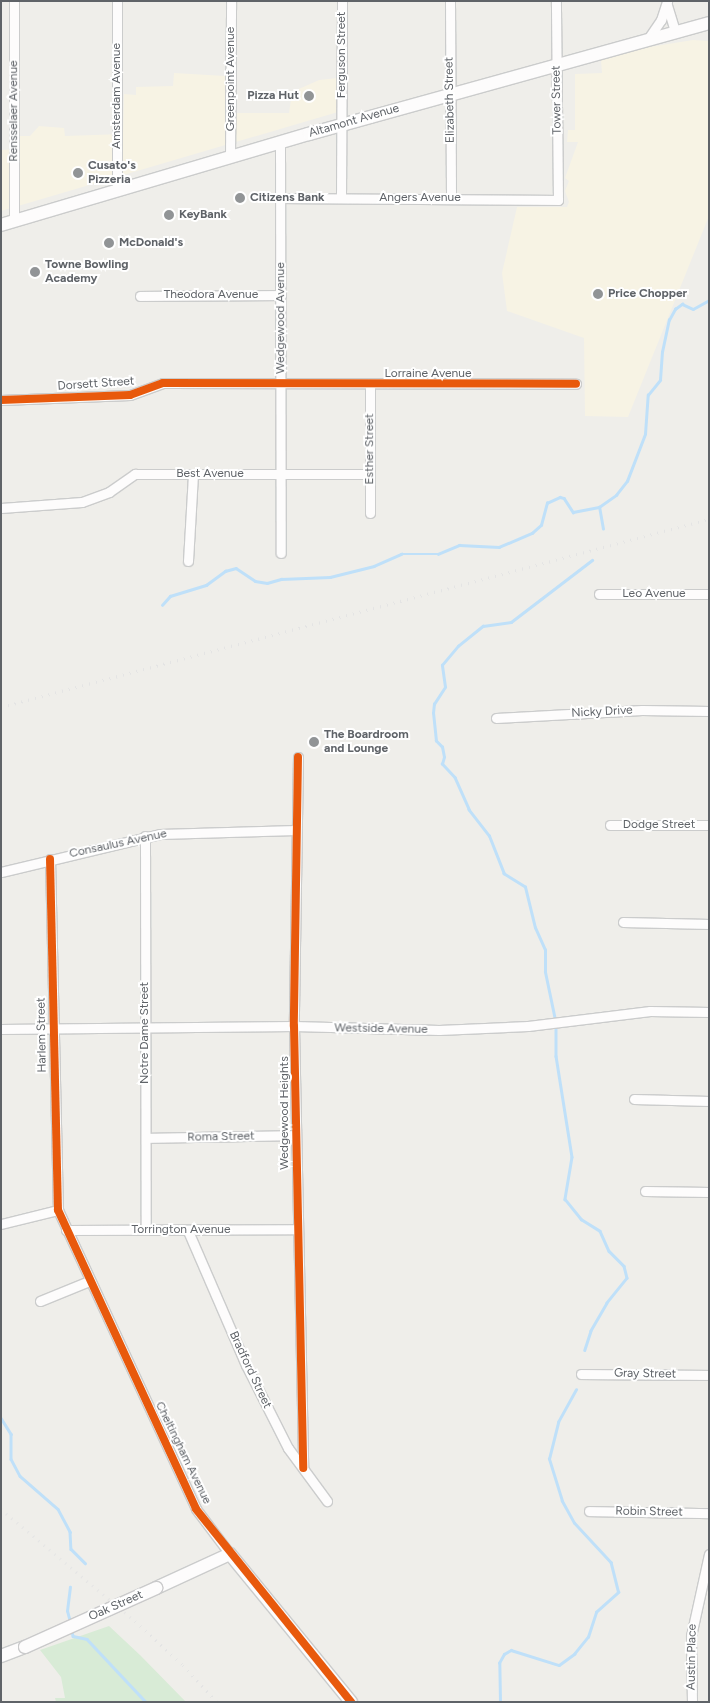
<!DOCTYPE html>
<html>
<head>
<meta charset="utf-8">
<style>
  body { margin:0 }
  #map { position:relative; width:710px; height:1703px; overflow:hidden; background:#efeeea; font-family:Figtree,sans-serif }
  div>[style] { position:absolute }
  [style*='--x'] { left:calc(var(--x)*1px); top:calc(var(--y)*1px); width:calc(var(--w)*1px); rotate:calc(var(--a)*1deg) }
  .commercial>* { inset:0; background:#f7f3e4 }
  .green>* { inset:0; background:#d8ebd6 }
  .stream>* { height:2.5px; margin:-1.25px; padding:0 1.25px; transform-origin:1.25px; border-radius:1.25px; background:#bfe0f9 }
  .roads { filter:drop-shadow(1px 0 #cbcccc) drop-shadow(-1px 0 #cbcccc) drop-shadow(0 1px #cbcccc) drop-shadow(0 -1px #cbcccc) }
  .street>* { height:9px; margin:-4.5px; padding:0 4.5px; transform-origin:4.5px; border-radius:4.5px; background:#fdfcfc }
  .secondary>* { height:12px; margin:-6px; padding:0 6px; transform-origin:6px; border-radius:6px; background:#fdfcfc }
  .rail>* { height:2.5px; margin-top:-1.25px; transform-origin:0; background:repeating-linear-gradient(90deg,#e4e4e4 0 1px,transparent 0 7px) }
  .bridges { filter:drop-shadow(1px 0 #cacacb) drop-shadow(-1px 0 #cacacb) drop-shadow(0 1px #cacacb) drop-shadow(0 -1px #cacacb) }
  .secondary-bridge>* { height:12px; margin:-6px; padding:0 6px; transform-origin:6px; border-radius:6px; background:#fdfcfc }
  .cycleway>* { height:8px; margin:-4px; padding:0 4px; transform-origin:4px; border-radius:4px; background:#e8590c }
  .dots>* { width:14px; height:14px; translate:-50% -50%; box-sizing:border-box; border:2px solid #fff; border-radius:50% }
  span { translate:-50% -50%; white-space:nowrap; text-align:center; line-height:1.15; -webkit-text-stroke:4px #fff; paint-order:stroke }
  .street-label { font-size:12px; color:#5f6368 }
  .poi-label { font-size:12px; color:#5f6368; font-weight:700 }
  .right { translate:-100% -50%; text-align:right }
  .left { translate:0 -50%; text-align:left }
  .frame { position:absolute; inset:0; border:2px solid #5f6368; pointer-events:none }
</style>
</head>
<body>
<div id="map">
  <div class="commercial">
    <div style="clip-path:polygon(693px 40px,709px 41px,709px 216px,628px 417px,585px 416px,584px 338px,507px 311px,502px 273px,517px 207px,567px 207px,569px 202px,565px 191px,569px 181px,565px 178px,578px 142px,567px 142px,568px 130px,575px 130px,575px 74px,602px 73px,601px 60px,643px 48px)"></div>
    <div style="clip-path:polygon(174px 73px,225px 76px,225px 113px,289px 113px,292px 92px,319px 80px,338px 78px,338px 112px,1px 211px,1px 150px,17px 149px,17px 136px,30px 136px,39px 126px,64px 128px,65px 136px,123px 134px,124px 94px,136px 95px,136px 87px,173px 86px)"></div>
  </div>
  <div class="green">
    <div style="clip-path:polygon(109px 1626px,140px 1655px,186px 1702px,56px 1702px,55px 1698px,65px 1698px,61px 1677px,40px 1650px)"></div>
  </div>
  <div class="stream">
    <div style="--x:603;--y:529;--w:22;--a:-100"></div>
    <div style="--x:599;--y:507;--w:21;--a:-35"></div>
    <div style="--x:616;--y:495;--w:18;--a:-52"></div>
    <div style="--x:627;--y:481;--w:50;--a:-69"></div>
    <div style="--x:645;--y:434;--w:39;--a:-86"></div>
    <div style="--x:648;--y:395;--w:19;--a:-51"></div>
    <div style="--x:660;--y:380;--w:28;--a:-86"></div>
    <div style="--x:662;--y:352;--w:33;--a:-78"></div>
    <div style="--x:669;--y:320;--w:13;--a:-61"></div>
    <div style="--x:675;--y:309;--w:9;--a:-36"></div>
    <div style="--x:682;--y:304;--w:12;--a:24"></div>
    <div style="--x:693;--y:309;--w:18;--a:-29"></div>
    <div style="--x:162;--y:605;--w:12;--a:-48"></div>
    <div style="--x:170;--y:596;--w:38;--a:-17"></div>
    <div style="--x:206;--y:585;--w:24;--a:-36"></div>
    <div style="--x:225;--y:571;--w:11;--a:-15"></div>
    <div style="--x:236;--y:568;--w:23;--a:34"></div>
    <div style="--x:255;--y:581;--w:12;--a:9"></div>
    <div style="--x:267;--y:583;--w:15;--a:-16"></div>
    <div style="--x:281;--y:579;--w:49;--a:-2.3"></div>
    <div style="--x:330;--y:577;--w:45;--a:-14"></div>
    <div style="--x:374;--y:566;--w:30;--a:-24"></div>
    <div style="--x:401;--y:554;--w:37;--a:0"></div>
    <div style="--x:438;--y:554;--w:23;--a:-23"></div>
    <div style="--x:459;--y:545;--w:40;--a:2.9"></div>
    <div style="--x:499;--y:547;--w:36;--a:-23"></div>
    <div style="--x:532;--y:533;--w:12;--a:-42"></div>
    <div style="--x:541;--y:525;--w:23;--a:-75"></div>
    <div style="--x:547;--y:503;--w:14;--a:-25"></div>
    <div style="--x:560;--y:497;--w:4;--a:14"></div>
    <div style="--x:564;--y:498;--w:17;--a:57"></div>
    <div style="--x:573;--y:512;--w:26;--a:-11"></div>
    <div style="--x:555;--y:1020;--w:49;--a:-101.8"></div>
    <div style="--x:545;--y:972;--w:22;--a:-90"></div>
    <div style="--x:545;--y:950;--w:24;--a:-114"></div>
    <div style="--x:535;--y:928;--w:42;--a:-103.7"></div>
    <div style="--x:525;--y:887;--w:25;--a:-148"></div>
    <div style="--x:504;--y:874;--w:41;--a:-111.5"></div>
    <div style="--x:489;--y:836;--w:33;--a:-128"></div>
    <div style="--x:469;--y:810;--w:35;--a:-114"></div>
    <div style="--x:455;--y:778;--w:19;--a:-133"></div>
    <div style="--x:442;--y:764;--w:7;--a:-74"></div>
    <div style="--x:444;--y:757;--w:10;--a:-101"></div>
    <div style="--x:442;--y:747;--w:8;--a:-135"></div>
    <div style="--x:436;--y:741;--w:28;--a:-96"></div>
    <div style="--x:433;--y:713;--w:9;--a:-84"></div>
    <div style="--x:434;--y:704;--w:20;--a:-57"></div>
    <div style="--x:445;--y:687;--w:22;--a:-98"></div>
    <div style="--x:442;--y:665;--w:25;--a:-50"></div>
    <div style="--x:458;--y:646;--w:32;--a:-39"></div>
    <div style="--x:483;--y:626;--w:28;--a:-8"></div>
    <div style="--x:511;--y:622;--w:102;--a:-37.4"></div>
    <div style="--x:556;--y:1025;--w:31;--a:90"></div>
    <div style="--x:556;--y:1056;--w:102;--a:81"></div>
    <div style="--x:572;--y:1157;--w:43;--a:99.5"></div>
    <div style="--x:565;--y:1199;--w:26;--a:51"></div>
    <div style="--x:581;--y:1219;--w:22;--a:32"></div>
    <div style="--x:600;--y:1231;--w:22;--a:66"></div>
    <div style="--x:609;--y:1251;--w:21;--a:45"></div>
    <div style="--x:624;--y:1266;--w:12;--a:76"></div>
    <div style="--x:627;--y:1278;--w:32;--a:129"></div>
    <div style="--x:607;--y:1303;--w:32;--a:120"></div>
    <div style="--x:591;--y:1331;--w:20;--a:108"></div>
    <div style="--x:1;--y:1418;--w:19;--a:58"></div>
    <div style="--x:11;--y:1434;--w:25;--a:90"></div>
    <div style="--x:11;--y:1459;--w:19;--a:62"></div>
    <div style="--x:20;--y:1476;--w:50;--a:41"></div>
    <div style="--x:58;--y:1509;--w:26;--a:62"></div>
    <div style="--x:70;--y:1532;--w:17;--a:87"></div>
    <div style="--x:71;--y:1549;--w:20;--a:45"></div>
    <div style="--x:70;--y:1622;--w:11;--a:-105"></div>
    <div style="--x:67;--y:1611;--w:24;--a:-83"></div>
    <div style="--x:72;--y:1630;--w:6;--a:81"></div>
    <div style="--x:73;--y:1636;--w:14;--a:12"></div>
    <div style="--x:87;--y:1639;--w:86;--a:46.9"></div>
    <div style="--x:500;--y:1702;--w:39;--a:-91"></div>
    <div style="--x:499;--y:1663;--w:10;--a:-61"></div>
    <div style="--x:504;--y:1654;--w:8;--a:-30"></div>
    <div style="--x:511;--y:1650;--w:50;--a:17.4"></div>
    <div style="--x:559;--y:1665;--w:19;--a:-36"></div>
    <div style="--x:574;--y:1654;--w:22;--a:-51"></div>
    <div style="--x:588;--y:1637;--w:26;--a:-72"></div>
    <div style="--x:596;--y:1612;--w:30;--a:-42"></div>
    <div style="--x:618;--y:1592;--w:30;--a:-104"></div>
    <div style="--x:611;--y:1563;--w:54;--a:-132.8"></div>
    <div style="--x:574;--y:1523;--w:25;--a:-119"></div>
    <div style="--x:562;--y:1501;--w:44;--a:-107.2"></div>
    <div style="--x:549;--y:1459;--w:38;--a:-76"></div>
    <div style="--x:558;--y:1422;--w:37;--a:-61"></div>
  </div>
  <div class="roads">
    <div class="street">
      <div style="--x:14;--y:1;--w:220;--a:90"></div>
      <div style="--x:117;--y:1;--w:189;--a:90"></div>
      <div style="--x:450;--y:1;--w:198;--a:89.7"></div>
      <div style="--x:667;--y:5;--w:27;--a:73"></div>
      <div style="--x:648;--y:39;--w:23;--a:-56"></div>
      <div style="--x:661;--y:20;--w:20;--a:-72"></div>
      <div style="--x:280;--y:142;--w:411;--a:89.9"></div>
      <div style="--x:230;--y:157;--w:156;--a:-89.6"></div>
      <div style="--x:282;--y:198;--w:276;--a:0.4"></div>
      <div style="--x:558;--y:200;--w:199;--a:-90.6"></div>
      <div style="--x:341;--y:198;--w:197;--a:-89.7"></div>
      <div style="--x:140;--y:296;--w:141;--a:-0.4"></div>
      <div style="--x:1;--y:400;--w:129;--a:-2.2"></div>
      <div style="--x:130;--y:395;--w:35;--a:-20"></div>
      <div style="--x:163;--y:383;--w:413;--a:0.1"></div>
      <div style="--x:1;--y:508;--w:81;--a:-4.2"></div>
      <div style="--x:82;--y:502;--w:29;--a:-20"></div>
      <div style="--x:109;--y:492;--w:32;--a:-35"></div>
      <div style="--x:135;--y:474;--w:234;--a:0"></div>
      <div style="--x:370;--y:513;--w:127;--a:-90"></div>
      <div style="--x:188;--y:561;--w:87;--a:-86.7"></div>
      <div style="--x:599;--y:594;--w:110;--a:0"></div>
      <div style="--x:496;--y:718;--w:146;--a:-3.1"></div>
      <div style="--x:642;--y:710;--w:67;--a:0.9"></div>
      <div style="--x:298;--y:757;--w:269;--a:90.9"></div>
      <div style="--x:294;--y:1026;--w:442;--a:88.8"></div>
      <div style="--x:610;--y:825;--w:99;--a:0"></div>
      <div style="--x:145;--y:836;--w:394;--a:89.9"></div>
      <div style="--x:50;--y:859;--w:351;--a:88.7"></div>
      <div style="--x:58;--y:1210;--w:329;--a:65.2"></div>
      <div style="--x:196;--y:1509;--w:56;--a:52.9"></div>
      <div style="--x:1;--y:872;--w:163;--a:-13.4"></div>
      <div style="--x:160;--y:834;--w:136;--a:-1.7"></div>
      <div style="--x:623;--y:922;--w:86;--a:1.3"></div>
      <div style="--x:1;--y:1029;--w:293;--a:-0.6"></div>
      <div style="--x:294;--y:1026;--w:145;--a:1.6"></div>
      <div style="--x:439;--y:1030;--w:89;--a:-2.6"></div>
      <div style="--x:528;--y:1026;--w:123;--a:-7"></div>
      <div style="--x:650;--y:1011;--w:59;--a:1"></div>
      <div style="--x:634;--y:1099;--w:75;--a:1.5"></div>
      <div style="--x:146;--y:1138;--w:150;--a:-1.1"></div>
      <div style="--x:645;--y:1191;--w:64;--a:0.9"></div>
      <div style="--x:1;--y:1224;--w:59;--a:-13.8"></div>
      <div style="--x:66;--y:1230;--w:230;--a:-0.2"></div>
      <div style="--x:188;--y:1231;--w:146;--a:66.6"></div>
      <div style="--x:246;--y:1365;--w:93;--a:63.2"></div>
      <div style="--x:288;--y:1448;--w:66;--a:53.7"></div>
      <div style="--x:40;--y:1301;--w:53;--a:-22.2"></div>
      <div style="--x:581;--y:1374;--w:128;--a:0.4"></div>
      <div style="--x:589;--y:1511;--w:120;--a:1"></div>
      <div style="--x:692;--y:1702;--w:66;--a:-90.9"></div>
      <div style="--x:691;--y:1636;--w:84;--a:-77.6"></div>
    </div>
    <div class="secondary">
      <div style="--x:1;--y:225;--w:321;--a:-16.5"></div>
      <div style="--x:309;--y:134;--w:415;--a:-15.5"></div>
      <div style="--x:156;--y:1588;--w:81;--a:-24.7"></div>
      <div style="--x:230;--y:1554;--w:191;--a:50.7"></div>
      <div style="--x:1;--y:1656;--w:26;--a:-21"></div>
    </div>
  </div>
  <div class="rail">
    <div style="--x:1;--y:707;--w:733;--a:-14.87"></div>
    <div style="--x:1;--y:1509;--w:175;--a:39.9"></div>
    <div style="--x:135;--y:1621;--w:65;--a:42.5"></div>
    <div style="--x:183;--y:1665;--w:50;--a:47.4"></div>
  </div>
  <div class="bridges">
    <div class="secondary-bridge">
      <div style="--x:25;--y:1647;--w:144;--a:-24.2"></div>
    </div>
  </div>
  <div class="cycleway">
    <div style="--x:1;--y:400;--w:129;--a:-2.2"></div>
    <div style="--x:130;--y:395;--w:35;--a:-20"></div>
    <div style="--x:163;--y:383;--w:413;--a:0.1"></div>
    <div style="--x:298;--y:757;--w:269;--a:90.9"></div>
    <div style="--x:294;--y:1026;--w:442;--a:88.8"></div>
    <div style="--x:50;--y:859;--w:351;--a:88.7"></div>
    <div style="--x:58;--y:1210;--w:329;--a:65.2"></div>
    <div style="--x:196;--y:1509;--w:248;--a:51.2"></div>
  </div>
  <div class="dots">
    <div style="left:309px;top:96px;background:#919496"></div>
    <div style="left:78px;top:173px;background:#919496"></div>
    <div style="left:240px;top:198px;background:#919496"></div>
    <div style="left:169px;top:215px;background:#919496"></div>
    <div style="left:109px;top:243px;background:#919496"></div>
    <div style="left:35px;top:272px;background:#919496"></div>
    <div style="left:598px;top:294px;background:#919496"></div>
    <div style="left:314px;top:742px;background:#919496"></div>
  </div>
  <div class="street-label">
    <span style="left:342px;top:55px;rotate:-90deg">Ferguson Street</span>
    <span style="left:231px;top:79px;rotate:-90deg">Greenpoint Avenue</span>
    <span style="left:117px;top:96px;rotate:-90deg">Amsterdam Avenue</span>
    <span style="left:450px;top:100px;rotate:-91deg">Elizabeth Street</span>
    <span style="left:557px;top:100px;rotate:-91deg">Tower Street</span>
    <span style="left:14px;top:111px;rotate:-90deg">Rensselaer Avenue</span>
    <span style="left:354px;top:121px;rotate:-16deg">Altamont Avenue</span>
    <span style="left:420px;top:198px">Angers Avenue</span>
    <span style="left:211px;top:295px">Theodora Avenue</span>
    <span style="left:281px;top:318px;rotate:-90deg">Wedgewood Avenue</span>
    <span style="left:428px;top:374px">Lorraine Avenue</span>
    <span style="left:96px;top:384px;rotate:-4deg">Dorsett Street</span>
    <span style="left:370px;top:449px;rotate:-90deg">Esther Street</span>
    <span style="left:210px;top:474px">Best Avenue</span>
    <span style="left:654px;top:594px">Leo Avenue</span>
    <span style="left:602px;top:712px;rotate:-3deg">Nicky Drive</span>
    <span style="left:659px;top:825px">Dodge Street</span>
    <span style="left:118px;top:844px;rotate:-12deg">Consaulus Avenue</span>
    <span style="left:381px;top:1029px;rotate:1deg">Westside Avenue</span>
    <span style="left:145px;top:1033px;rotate:-90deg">Notre Dame Street</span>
    <span style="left:42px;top:1035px;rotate:-91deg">Harlem Street</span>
    <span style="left:285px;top:1113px;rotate:-90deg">Wedgewood Heights</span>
    <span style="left:221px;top:1137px;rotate:-1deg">Roma Street</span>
    <span style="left:181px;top:1230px">Torrington Avenue</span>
    <span style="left:250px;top:1370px;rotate:65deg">Bradford Street</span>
    <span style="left:645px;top:1374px;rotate:1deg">Gray Street</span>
    <span style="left:183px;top:1453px;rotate:64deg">Cheltingham Avenue</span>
    <span style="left:649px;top:1512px;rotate:1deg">Robin Street</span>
    <span style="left:116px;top:1606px;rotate:-24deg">Oak Street</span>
    <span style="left:692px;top:1657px;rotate:-89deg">Austin Place</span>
  </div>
  <div class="poi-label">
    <span class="right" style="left:299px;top:96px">Pizza Hut</span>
    <span class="left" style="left:88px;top:173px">Cusato's<br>Pizzeria</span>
    <span class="left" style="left:250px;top:198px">Citizens Bank</span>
    <span class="left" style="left:179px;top:215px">KeyBank</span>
    <span class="left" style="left:119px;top:243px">McDonald's</span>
    <span class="left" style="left:45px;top:272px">Towne Bowling<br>Academy</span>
    <span class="left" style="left:608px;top:294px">Price Chopper</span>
    <span class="left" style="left:324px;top:742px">The Boardroom<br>and Lounge</span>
  </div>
  <div class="frame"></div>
</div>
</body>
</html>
